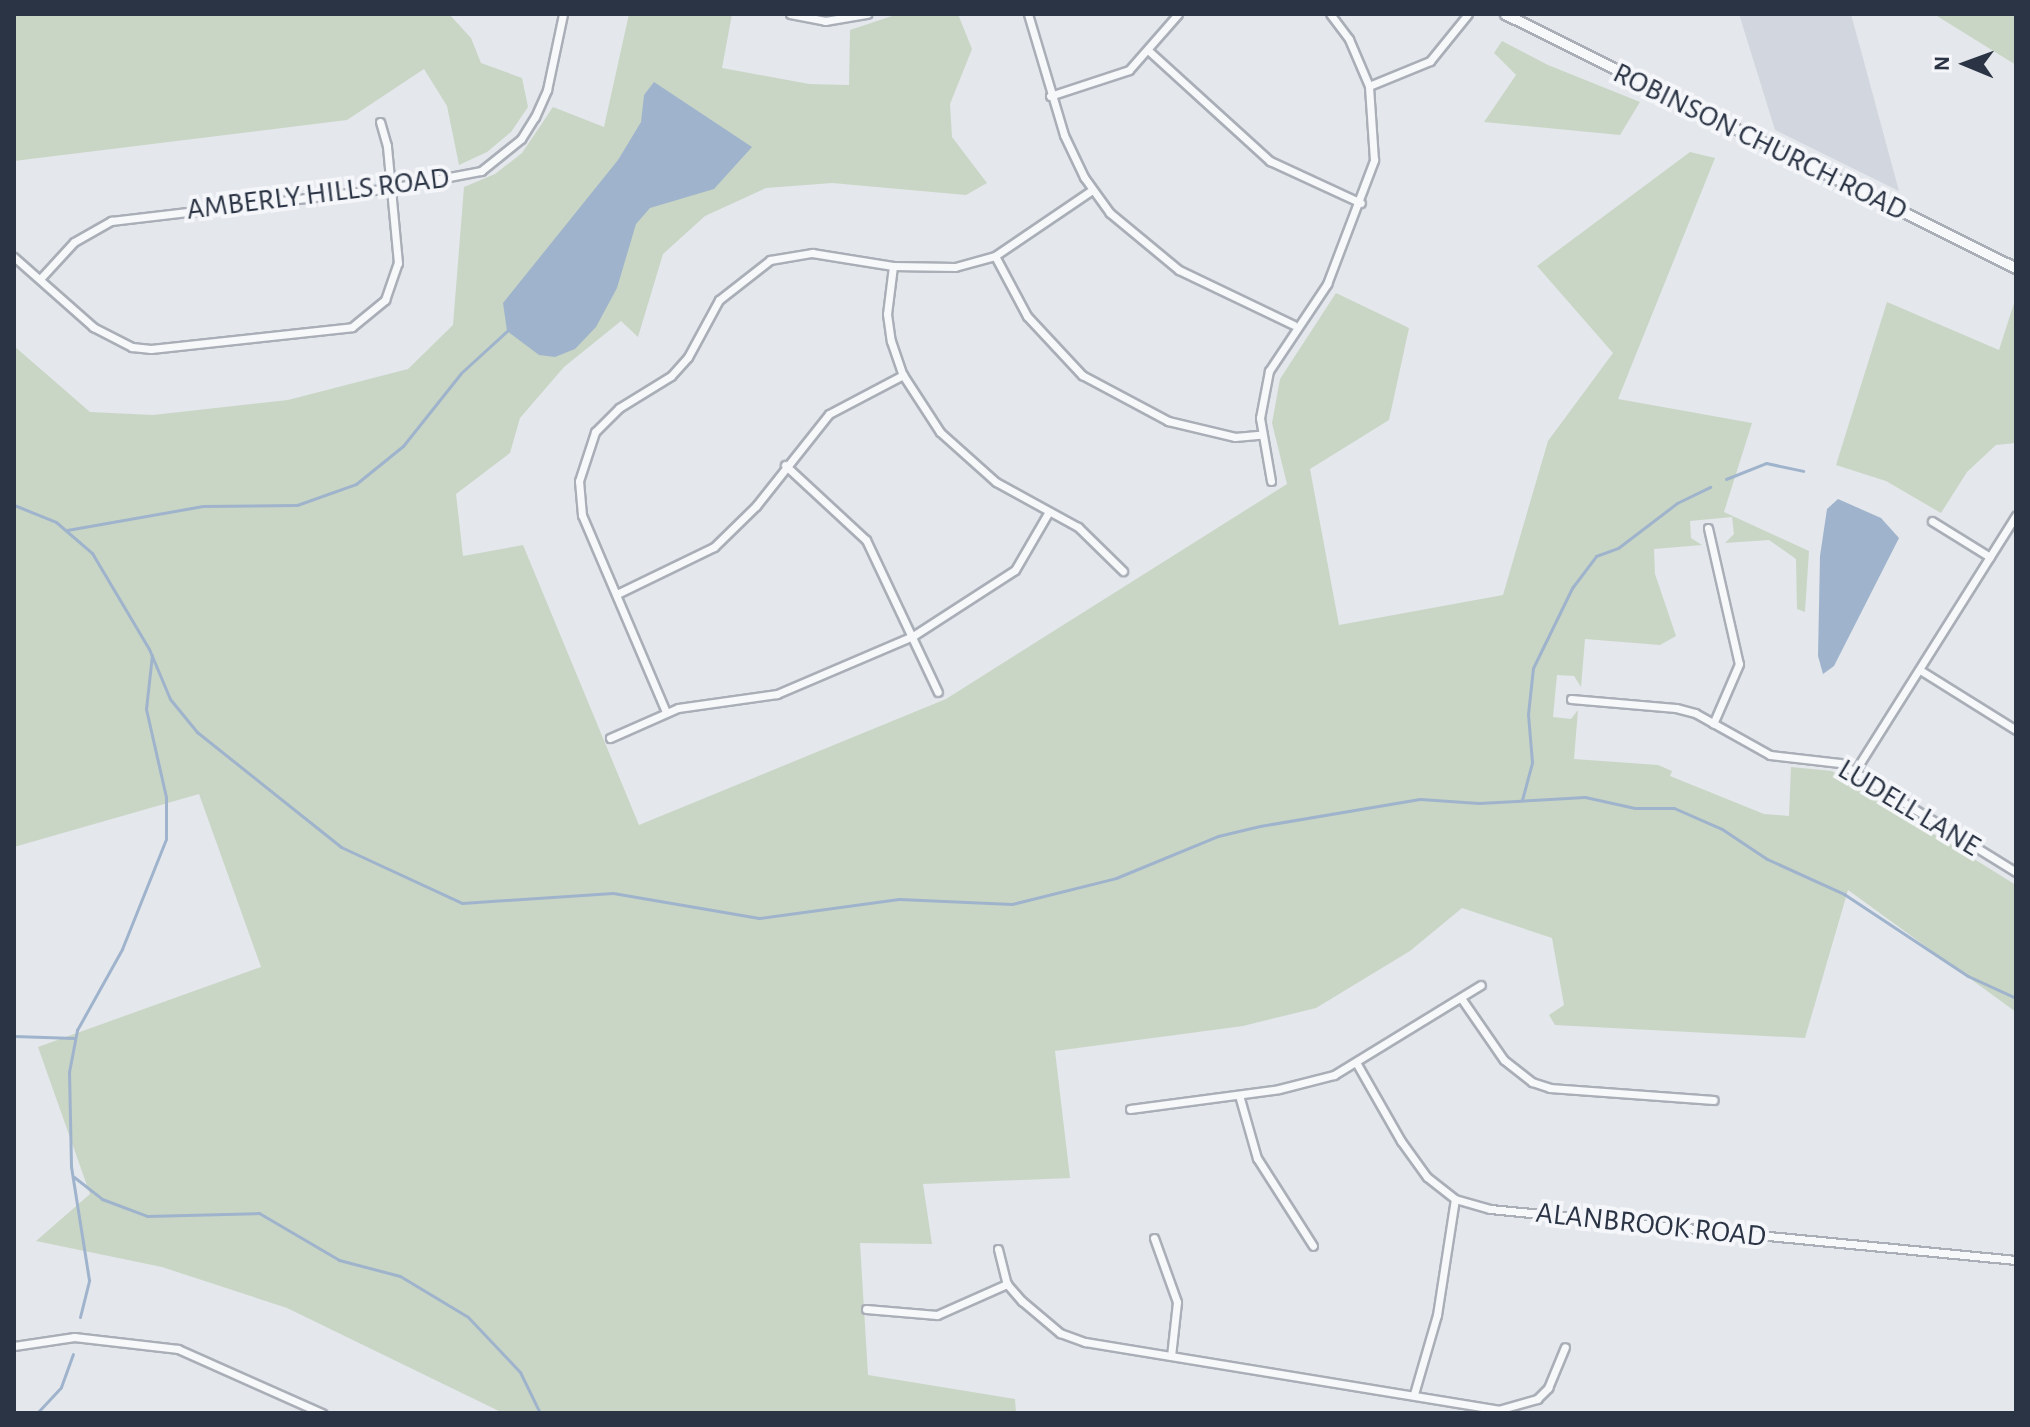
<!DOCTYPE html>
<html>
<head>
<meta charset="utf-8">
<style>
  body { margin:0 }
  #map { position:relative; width:2030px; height:1427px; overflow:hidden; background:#e4e7ec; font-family:"Alegreya Sans",sans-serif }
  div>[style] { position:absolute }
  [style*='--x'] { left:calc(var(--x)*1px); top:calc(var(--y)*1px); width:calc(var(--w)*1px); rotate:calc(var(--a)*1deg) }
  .built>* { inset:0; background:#d2d6de }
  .green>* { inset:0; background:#c9d6c5 }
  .water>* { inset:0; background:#9fb4cc }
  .stream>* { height:3px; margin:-1.5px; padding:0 1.5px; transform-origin:1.5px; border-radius:1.5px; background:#9fb4cc }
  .roads { filter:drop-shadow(2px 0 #a9aeb7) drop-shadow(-2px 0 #a9aeb7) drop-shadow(0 2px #a9aeb7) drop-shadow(0 -2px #a9aeb7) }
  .minor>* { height:7px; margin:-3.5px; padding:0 3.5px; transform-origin:3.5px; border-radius:3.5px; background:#f7f8fa }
  .tertiary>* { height:9px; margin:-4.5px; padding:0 4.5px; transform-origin:4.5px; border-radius:4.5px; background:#f7f8fa }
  span { translate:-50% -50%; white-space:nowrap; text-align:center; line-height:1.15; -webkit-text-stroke:8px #f4f6f9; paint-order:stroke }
  .street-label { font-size:30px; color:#2b3445 }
  .frame { position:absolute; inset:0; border:16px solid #2b3445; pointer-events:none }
  .north { position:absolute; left:1926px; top:24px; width:80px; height:80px; -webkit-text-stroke:6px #f4f6f9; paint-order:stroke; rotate:271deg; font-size:22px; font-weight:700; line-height:32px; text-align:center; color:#2b3445 }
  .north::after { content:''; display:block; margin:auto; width:28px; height:36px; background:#2b3445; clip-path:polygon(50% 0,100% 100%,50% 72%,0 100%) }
</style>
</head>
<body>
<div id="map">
  <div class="built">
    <div style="clip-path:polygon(1739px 14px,1851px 14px,1899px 191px,1775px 130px)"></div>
  </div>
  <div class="green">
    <div style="clip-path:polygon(14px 14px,449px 14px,471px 38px,481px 63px,522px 78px,528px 107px,511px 132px,487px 152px,459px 165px,447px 106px,424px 69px,347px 120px,14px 161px)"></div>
    <div style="clip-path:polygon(629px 14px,732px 14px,722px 68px,809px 84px,849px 85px,850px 30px,898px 14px,958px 14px,972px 49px,950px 104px,952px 137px,987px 183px,966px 195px,832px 183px,766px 188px,705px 216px,663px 254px,638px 337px,621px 321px,564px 367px,520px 418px,510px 453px,456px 494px,463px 556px,523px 545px,639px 825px,946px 699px,1287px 484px,1272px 423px,1280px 379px,1336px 293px,1409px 328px,1389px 420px,1310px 469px,1339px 625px,1503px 595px,1548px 441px,1613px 353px,1537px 266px,1690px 152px,1715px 158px,1618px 399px,1752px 423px,1724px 512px,1809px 551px,1805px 612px,1797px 609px,1796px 559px,1769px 540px,1725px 543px,1734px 534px,1732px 517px,1690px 521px,1691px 538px,1702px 545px,1654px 549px,1655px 574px,1676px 636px,1660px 645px,1585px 639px,1581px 687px,1574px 676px,1557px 675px,1553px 717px,1571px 719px,1578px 710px,1574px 759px,1658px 765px,1672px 771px,1670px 776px,1764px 814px,1789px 816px,1791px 767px,1832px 771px,2016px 885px,2016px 1012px,1848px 890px,1805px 1038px,1555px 1025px,1549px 1015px,1564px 1005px,1552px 938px,1462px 908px,1410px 951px,1316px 1008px,1243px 1026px,1055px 1051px,1070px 1178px,923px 1184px,932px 1244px,860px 1243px,868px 1375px,1015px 1399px,1016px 1413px,503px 1413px,287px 1308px,162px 1267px,36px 1241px,90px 1194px,38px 1047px,261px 967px,199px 794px,14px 847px,14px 346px,90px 412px,153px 415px,288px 400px,408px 369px,453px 325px,464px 187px,495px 174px,522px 153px,553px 107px,604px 127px)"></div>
    <div style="clip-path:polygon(1937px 14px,2016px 14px,2016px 65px,1937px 16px)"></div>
    <div style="clip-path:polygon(1502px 41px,1548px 65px,1640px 102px,1620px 135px,1484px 122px,1516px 75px,1494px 53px)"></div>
    <div style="clip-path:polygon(2016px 297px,2016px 443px,1996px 445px,1967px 472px,1941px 513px,1886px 481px,1836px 465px,1887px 302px,1999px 350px)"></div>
  </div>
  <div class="water">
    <div style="clip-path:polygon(654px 82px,752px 147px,714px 189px,650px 208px,636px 224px,617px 288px,596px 327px,575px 349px,555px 357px,539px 355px,507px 331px,503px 303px,618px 160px,641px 122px,644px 95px)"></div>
    <div style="clip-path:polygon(1838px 499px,1881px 518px,1899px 538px,1834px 666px,1823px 674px,1818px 656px,1820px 556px,1827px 509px)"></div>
  </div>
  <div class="stream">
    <div style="--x:1726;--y:479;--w:43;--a:-21.8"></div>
    <div style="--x:1766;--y:463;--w:38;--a:12"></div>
    <div style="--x:14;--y:505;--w:45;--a:22"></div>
    <div style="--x:56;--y:522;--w:48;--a:40.7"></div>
    <div style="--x:92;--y:553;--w:112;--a:59.3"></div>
    <div style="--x:149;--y:649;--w:54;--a:67.2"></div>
    <div style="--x:170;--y:699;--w:43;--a:50.7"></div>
    <div style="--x:197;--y:732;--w:184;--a:38.6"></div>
    <div style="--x:341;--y:847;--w:133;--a:24.8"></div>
    <div style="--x:462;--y:903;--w:151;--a:-3.8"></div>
    <div style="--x:613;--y:893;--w:148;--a:9.7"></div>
    <div style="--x:759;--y:918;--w:141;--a:-7.7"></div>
    <div style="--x:899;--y:899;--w:113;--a:2.5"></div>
    <div style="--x:1012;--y:904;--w:107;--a:-14"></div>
    <div style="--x:1116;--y:878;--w:110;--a:-22.4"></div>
    <div style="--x:1218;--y:836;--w:43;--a:-13.4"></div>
    <div style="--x:1260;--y:826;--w:162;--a:-9.6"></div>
    <div style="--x:1420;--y:799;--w:59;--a:3.9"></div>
    <div style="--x:1479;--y:803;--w:106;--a:-3.2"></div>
    <div style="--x:1585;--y:797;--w:51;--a:12.4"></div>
    <div style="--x:1635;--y:808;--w:39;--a:0"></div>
    <div style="--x:1674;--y:808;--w:52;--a:23.6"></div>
    <div style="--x:1722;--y:829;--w:54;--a:33.7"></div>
    <div style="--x:1767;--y:859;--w:85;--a:24.4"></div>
    <div style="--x:1844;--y:894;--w:149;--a:33.5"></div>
    <div style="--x:1968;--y:976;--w:53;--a:24.6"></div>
    <div style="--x:67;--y:530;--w:138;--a:-10"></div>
    <div style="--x:203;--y:506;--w:94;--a:-0.6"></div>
    <div style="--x:297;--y:505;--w:63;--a:-19.6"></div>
    <div style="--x:356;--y:484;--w:60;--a:-39"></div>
    <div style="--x:403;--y:446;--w:93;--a:-51.5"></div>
    <div style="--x:461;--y:373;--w:62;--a:-42.4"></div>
    <div style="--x:1522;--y:800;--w:39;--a:-75"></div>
    <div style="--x:1532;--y:762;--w:48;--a:-94.8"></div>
    <div style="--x:1528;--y:714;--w:46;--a:-83.8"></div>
    <div style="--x:1533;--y:668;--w:89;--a:-64"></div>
    <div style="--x:1572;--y:588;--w:40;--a:-53"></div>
    <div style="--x:1596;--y:556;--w:23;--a:-20"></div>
    <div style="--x:1618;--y:548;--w:74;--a:-37.3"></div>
    <div style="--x:1677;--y:503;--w:37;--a:-26"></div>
    <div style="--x:14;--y:1036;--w:60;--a:1.9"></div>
    <div style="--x:74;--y:1177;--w:36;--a:38"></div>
    <div style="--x:102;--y:1199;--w:48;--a:20.7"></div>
    <div style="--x:147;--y:1216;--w:112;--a:-1.5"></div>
    <div style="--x:259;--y:1213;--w:93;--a:30.4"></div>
    <div style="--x:339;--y:1260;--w:63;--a:14.7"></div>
    <div style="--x:400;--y:1276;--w:79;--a:31.1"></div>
    <div style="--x:468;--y:1317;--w:76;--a:46.6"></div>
    <div style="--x:520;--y:1372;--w:46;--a:64"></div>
    <div style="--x:80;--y:1317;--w:38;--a:-76"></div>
    <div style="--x:89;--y:1280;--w:115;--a:-99"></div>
    <div style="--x:71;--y:1166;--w:94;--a:-91.2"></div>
    <div style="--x:69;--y:1072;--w:43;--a:-79.2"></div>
    <div style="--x:77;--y:1030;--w:93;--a:-60.9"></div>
    <div style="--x:122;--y:949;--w:118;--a:-68.2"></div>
    <div style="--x:166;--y:839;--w:42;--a:-90"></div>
    <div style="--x:166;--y:797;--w:90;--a:-102.8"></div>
    <div style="--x:146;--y:709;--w:54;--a:-83.7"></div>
    <div style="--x:37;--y:1413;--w:35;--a:-47"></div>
    <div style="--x:61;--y:1387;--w:35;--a:-70"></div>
  </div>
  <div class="roads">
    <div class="minor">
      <div style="--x:790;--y:14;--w:36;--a:11"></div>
      <div style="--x:825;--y:21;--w:43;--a:-9.5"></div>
      <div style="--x:1028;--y:14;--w:126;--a:73.4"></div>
      <div style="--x:1064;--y:135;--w:47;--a:64.5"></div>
      <div style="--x:1084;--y:177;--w:44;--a:54.2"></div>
      <div style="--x:1110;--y:213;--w:89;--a:39.6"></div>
      <div style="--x:1179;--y:270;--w:127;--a:25.6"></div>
      <div style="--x:1149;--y:51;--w:164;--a:42.3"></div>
      <div style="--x:1270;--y:161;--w:100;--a:24.8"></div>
      <div style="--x:1369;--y:86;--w:66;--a:-22.3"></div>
      <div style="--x:1430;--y:61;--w:60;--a:-51"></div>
      <div style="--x:1050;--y:96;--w:83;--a:-18.2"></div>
      <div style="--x:1129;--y:70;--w:74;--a:-48.8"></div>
      <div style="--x:995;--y:256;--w:68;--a:61.9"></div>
      <div style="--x:1027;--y:316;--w:81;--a:47"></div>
      <div style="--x:1082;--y:375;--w:98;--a:28.1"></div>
      <div style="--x:1168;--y:421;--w:69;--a:13.4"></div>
      <div style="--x:1235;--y:437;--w:25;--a:-5"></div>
      <div style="--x:14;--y:257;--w:106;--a:41.5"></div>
      <div style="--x:93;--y:327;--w:44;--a:27.1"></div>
      <div style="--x:132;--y:347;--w:19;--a:6"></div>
      <div style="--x:151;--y:349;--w:202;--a:-6.2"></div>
      <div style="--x:352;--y:327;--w:43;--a:-39.3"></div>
      <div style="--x:385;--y:300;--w:39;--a:-71"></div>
      <div style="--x:398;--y:263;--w:118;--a:-95.4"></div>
      <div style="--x:387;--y:146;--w:25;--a:-106"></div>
      <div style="--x:893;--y:266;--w:48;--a:97.1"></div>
      <div style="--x:887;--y:314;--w:27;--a:82"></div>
      <div style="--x:891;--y:341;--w:36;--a:71"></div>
      <div style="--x:903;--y:375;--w:68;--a:57"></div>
      <div style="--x:940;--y:432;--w:75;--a:41.8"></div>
      <div style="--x:996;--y:482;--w:94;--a:28.8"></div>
      <div style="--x:1078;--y:527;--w:63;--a:44.4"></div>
      <div style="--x:40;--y:279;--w:50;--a:-47.4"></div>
      <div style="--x:74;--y:242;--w:43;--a:-29.6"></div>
      <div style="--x:111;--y:221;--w:282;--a:-6.7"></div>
      <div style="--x:391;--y:188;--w:92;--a:-10.7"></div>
      <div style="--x:481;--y:171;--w:51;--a:-38.7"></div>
      <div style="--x:521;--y:139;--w:26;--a:-58"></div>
      <div style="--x:535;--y:117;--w:30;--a:-66"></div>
      <div style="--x:547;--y:90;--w:78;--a:-78.1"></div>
      <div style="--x:785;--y:465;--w:110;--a:42.8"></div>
      <div style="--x:866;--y:540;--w:168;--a:64.7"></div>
      <div style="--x:1271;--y:481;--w:64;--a:-99.9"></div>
      <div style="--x:1260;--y:418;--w:48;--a:-79.2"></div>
      <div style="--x:1269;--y:371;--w:105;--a:-56.3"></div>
      <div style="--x:1327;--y:284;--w:133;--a:-69.2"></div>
      <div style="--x:1374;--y:160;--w:74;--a:-93.9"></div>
      <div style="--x:1369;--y:86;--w:51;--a:-113.1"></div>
      <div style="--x:1349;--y:39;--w:31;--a:-127"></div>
      <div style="--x:1932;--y:521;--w:68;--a:31.8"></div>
      <div style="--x:1708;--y:528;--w:139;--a:77.2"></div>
      <div style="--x:1739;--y:664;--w:65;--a:113.4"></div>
      <div style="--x:617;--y:594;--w:108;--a:-25.9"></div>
      <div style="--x:714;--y:547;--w:59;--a:-44.3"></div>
      <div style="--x:756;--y:506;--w:117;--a:-51.6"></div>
      <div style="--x:829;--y:414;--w:84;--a:-27.8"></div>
      <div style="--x:1920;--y:670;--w:113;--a:32"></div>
      <div style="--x:1571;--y:699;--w:105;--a:4.9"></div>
      <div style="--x:1676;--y:708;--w:20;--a:15"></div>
      <div style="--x:1695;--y:713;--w:86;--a:29.2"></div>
      <div style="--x:1770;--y:755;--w:70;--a:6.5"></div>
      <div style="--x:1840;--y:763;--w:207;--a:31.8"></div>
      <div style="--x:666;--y:712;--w:214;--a:-113.1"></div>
      <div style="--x:582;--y:515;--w:34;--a:-95"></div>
      <div style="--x:579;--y:481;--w:52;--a:-71.9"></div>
      <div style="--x:595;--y:432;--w:34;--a:-45"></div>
      <div style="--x:619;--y:408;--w:61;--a:-31.6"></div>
      <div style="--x:671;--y:376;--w:25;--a:-48"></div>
      <div style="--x:688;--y:357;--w:65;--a:-61.5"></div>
      <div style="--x:719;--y:300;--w:65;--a:-38.1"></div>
      <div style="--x:770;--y:260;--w:43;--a:-9.5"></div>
      <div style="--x:812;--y:253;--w:82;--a:9.1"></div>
      <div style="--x:893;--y:266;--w:62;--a:0.9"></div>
      <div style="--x:955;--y:267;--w:41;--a:-15.4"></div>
      <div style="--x:995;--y:256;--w:117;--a:-34.2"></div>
      <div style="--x:610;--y:738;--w:74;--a:-23.8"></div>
      <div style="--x:678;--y:708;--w:100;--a:-8"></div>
      <div style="--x:777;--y:694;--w:148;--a:-23.1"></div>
      <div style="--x:913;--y:636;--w:121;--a:-32.9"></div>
      <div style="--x:1015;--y:570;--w:66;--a:-59.9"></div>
      <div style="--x:1855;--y:771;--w:302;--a:-57.8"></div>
      <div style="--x:1461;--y:998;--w:75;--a:55.3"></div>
      <div style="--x:1504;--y:1060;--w:36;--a:38"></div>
      <div style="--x:1532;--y:1082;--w:19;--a:18"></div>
      <div style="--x:1550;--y:1088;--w:164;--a:4.2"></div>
      <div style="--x:1357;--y:1064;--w:89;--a:60.3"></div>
      <div style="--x:1401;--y:1141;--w:44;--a:54.2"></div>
      <div style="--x:1427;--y:1177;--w:36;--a:38"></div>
      <div style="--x:1455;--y:1199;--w:36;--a:16"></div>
      <div style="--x:1490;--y:1209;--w:528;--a:5.54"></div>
      <div style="--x:1239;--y:1095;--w:66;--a:74.1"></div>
      <div style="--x:1257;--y:1158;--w:104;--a:57.5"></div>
      <div style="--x:1130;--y:1109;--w:150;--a:-7.6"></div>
      <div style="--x:1279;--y:1089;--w:57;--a:-14.3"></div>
      <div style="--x:1334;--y:1075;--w:172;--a:-31.5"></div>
      <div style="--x:1154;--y:1238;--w:68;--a:70.2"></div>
      <div style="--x:1177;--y:1302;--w:54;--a:96.3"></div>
      <div style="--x:998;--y:1249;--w:36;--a:76"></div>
      <div style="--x:1007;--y:1284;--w:23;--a:49"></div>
      <div style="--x:1022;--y:1301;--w:50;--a:40.1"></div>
      <div style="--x:1060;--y:1333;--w:27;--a:20"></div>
      <div style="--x:1085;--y:1342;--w:419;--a:9.3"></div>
      <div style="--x:1498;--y:1410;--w:41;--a:-15.8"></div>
      <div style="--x:1537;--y:1399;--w:16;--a:-45"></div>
      <div style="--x:1548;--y:1388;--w:44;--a:-67.5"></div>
      <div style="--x:866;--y:1309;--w:71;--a:4.8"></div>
      <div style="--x:937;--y:1315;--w:77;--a:-23.9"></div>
      <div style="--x:14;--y:1346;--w:61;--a:-8.5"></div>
      <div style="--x:74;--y:1337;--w:105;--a:6.6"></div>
      <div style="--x:178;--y:1349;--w:158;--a:24"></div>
      <div style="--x:1414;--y:1394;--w:82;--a:-73.8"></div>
      <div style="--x:1437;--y:1315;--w:117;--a:-81.2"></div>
    </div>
    <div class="tertiary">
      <div style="--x:1505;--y:14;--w:571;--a:26.43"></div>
    </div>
  </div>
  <div class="street-label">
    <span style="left:1760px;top:142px;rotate:26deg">ROBINSON CHURCH ROAD</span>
    <span style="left:318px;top:194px;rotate:-7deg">AMBERLY HILLS ROAD</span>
    <span style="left:1909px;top:808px;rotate:31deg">LUDELL LANE</span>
    <span style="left:1651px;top:1225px;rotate:6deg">ALANBROOK ROAD</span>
  </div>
  <div class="frame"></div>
  <div class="north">N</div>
</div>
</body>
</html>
